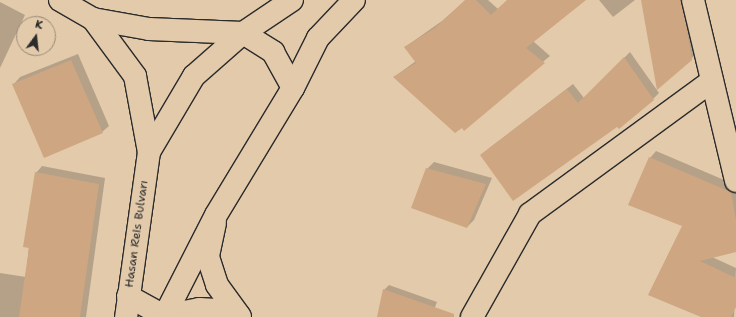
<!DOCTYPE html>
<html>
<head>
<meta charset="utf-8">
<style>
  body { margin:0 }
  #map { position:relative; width:736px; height:317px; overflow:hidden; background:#e2caab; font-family:"Shantell Sans",sans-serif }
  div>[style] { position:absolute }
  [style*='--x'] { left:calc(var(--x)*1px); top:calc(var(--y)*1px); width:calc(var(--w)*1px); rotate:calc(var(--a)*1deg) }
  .shadow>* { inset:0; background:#0003 }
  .building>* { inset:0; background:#cea681 }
  .roads { filter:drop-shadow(1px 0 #2b2b2b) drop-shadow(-1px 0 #2b2b2b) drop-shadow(0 1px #2b2b2b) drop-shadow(0 -1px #2b2b2b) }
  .street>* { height:22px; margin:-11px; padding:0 11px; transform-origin:11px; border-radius:11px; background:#e2caab }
  .secondary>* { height:22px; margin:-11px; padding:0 11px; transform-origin:11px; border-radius:11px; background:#e2caab }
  span { translate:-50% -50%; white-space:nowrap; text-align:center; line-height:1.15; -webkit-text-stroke:3.5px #e2caab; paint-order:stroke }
  .street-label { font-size:12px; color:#2b2b2b }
  .north { position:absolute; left:16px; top:16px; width:40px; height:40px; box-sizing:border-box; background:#e2caab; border:1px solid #998a78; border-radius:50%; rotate:15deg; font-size:11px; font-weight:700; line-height:16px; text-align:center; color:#2b2b2b }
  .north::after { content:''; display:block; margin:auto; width:14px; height:18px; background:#2b2b2b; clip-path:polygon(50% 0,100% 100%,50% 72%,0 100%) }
</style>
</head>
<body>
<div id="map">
  <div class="shadow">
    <div style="clip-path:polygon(466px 0,488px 0,498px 9px,508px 0,585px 0,533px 41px,550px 56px,462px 127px,394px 77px,416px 61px,405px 47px,442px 21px)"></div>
    <div style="clip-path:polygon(599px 0,635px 0,613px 17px)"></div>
    <div style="clip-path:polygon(642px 0,689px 0,698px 52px,691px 59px)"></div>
    <div style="clip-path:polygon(0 2px,25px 15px,0 68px)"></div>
    <div style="clip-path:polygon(630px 52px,659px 93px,653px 99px,488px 149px,573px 84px,584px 98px)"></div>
    <div style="clip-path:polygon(78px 54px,109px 126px,102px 132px,14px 84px,20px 77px)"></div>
    <div style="clip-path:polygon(656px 151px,736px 185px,736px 251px,712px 257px,736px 268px,734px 317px,703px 317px,684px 225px,650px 158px)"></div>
    <div style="clip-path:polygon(434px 162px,492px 178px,474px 220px,467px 227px,427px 169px)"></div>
    <div style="clip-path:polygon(42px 166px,105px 178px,86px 317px,0 317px,0 273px,26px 277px,36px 173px)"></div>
    <div style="clip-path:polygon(389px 285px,437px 302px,431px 317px,378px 317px,384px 290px)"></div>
  </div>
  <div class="building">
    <div style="clip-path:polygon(465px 0,476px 0,491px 15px,507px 0,586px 0,526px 48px,545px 63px,464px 131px,462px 128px,455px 133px,393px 77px,416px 63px,404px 47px,435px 28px)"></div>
    <div style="clip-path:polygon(641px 0,681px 0,686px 24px,692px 60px,657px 90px)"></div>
    <div style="clip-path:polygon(624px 57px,654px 100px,619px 129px,617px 127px,513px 201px,480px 155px,567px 89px,578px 103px)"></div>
    <div style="clip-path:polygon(71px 60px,103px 133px,44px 158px,12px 84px)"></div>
    <div style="clip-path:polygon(649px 157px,731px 192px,736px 220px,736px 252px,700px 261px,736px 278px,736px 307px,731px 317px,701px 317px,648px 295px,682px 226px,628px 205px)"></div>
    <div style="clip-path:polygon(426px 168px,486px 184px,467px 228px,411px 208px)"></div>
    <div style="clip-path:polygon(35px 172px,99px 184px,80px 317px,19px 317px,29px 248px,23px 247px)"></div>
    <div style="clip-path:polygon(383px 289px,454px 314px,454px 317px,377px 317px)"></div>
  </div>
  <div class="roads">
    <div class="street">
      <div style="--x:693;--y:0;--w:186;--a:76.6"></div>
      <div style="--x:215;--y:223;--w:35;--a:102"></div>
      <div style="--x:208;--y:257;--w:29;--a:72"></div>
      <div style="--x:217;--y:285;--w:39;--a:54"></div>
      <div style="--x:128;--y:296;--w:41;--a:29.1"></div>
      <div style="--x:164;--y:316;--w:36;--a:-11"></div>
      <div style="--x:199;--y:309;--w:18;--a:3"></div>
      <div style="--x:217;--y:310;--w:23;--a:15"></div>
      <div style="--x:472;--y:317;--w:118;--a:-60.6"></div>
      <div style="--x:530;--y:214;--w:225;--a:-36.2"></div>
    </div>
    <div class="secondary">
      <div style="--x:60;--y:0;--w:38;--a:30"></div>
      <div style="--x:93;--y:19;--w:57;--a:10.1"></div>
      <div style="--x:149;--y:29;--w:94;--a:2.4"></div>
      <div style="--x:243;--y:33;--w:36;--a:32"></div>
      <div style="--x:273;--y:52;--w:41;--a:60.9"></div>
      <div style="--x:93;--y:19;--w:71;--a:53.6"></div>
      <div style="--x:135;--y:76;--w:77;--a:79.6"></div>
      <div style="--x:149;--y:152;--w:167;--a:97.9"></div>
      <div style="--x:149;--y:152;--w:88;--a:-59.4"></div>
      <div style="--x:194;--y:76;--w:65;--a:-41.3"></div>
      <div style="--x:243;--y:33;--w:59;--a:-34"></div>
      <div style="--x:164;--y:317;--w:114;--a:-63"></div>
      <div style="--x:216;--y:215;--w:149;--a:-58.8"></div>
      <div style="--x:293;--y:88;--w:56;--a:-63.4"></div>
      <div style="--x:318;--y:38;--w:52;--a:-46.5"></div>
    </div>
  </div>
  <div class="street-label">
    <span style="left:137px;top:234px;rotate:-82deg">Hasan Reis Bulvarı</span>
  </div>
  <div class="north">K</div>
</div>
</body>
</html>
